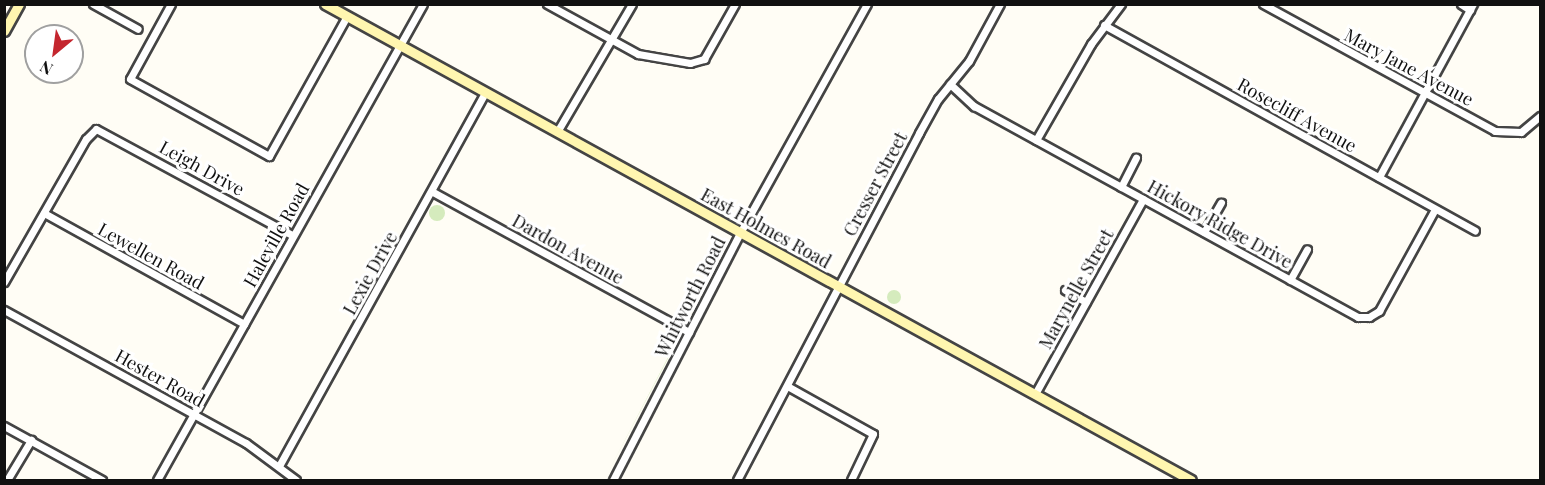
<!DOCTYPE html>
<html>
<head>
<meta charset="utf-8">
<style>
  body { margin:0 }
  #map { position:relative; width:1545px; height:485px; overflow:hidden; background:#fffdf5; font-family:"Playfair Display",serif }
  div>[style] { position:absolute }
  [style*='--x'] { left:calc(var(--x)*1px); top:calc(var(--y)*1px); width:calc(var(--w)*1px); rotate:calc(var(--a)*1deg) }
  .green>* { inset:0; background:#d5ebbd }
  .round { border-radius:50% }
  .roads { filter:drop-shadow(2px 0 #444) drop-shadow(-2px 0 #444) drop-shadow(0 2px #444) drop-shadow(0 -2px #444) }
  .street>* { height:7px; margin:-3.5px; padding:0 3.5px; transform-origin:3.5px; border-radius:3.5px; background:#fff }
  .secondary>* { height:9px; margin:-4.5px; padding:0 4.5px; transform-origin:4.5px; border-radius:4.5px; background:#fff6b0 }
  span { translate:-50% -50%; white-space:nowrap; text-align:center; line-height:1.15; -webkit-text-stroke:6px #fff; paint-order:stroke }
  .street-label { font-size:18px; color:#111 }
  .frame { position:absolute; inset:0; border:6px solid #111; pointer-events:none }
  .north { position:absolute; left:24px; top:24px; width:60px; height:60px; box-sizing:border-box; background:#fff; border:2px solid #a0a0a0; border-radius:50%; rotate:209deg; font-size:16px; font-weight:700; line-height:24px; text-align:center; color:#111 }
  .north::after { content:''; display:block; margin:auto; width:21px; height:27px; background:#c4262e; clip-path:polygon(50% 0,100% 100%,50% 72%,0 100%) }
</style>
</head>
<body>
<div id="map">
  <div class="green">
    <div class="round" style="left:429px;top:205px;width:16px;height:16px"></div>
    <div class="round" style="left:887px;top:290px;width:14px;height:14px"></div>
    <div style="clip-path:polygon(677px 338px,675px 345px,604px 480px,676px 342px)"></div>
  </div>
  <div class="roads">
    <div class="street">
      <div style="--x:93;--y:4;--w:51;--a:29.1"></div>
      <div style="--x:171;--y:4;--w:85;--a:118.7"></div>
      <div style="--x:130;--y:79;--w:159;--a:29"></div>
      <div style="--x:269;--y:156;--w:160;--a:-60.9"></div>
      <div style="--x:547;--y:4;--w:104;--a:28.8"></div>
      <div style="--x:638;--y:54;--w:53;--a:9.8"></div>
      <div style="--x:690;--y:63;--w:15;--a:-16"></div>
      <div style="--x:704;--y:59;--w:63;--a:-60.6"></div>
      <div style="--x:1263;--y:4;--w:264;--a:28.7"></div>
      <div style="--x:1495;--y:131;--w:26;--a:2"></div>
      <div style="--x:1521;--y:132;--w:25;--a:-40"></div>
      <div style="--x:1461;--y:4;--w:11;--a:34"></div>
      <div style="--x:1104;--y:25;--w:424;--a:29"></div>
      <div style="--x:950;--y:84;--w:33;--a:43"></div>
      <div style="--x:974;--y:106;--w:438;--a:28.8"></div>
      <div style="--x:1358;--y:317;--w:11;--a:0"></div>
      <div style="--x:1369;--y:317;--w:12;--a:-31"></div>
      <div style="--x:1379;--y:311;--w:116;--a:-61.2"></div>
      <div style="--x:557;--y:132;--w:148;--a:-59.6"></div>
      <div style="--x:1036;--y:140;--w:111;--a:-60.2"></div>
      <div style="--x:1091;--y:44;--w:50;--a:-53.1"></div>
      <div style="--x:1379;--y:177;--w:197;--a:-61.5"></div>
      <div style="--x:1121;--y:187;--w:33;--a:-63"></div>
      <div style="--x:433;--y:192;--w:292;--a:28.7"></div>
      <div style="--x:44;--y:213;--w:229;--a:29"></div>
      <div style="--x:1204;--y:232;--w:34;--a:-60"></div>
      <div style="--x:1290;--y:280;--w:35;--a:-61"></div>
      <div style="--x:4;--y:282;--w:165;--a:-60.2"></div>
      <div style="--x:86;--y:139;--w:14;--a:-45"></div>
      <div style="--x:96;--y:129;--w:223;--a:28.4"></div>
      <div style="--x:1065;--y:290;--w:24;--a:30"></div>
      <div style="--x:4;--y:310;--w:276;--a:28.8"></div>
      <div style="--x:246;--y:443;--w:62;--a:36.5"></div>
      <div style="--x:789;--y:387;--w:96;--a:29.2"></div>
      <div style="--x:873;--y:434;--w:51;--a:115.6"></div>
      <div style="--x:1035;--y:394;--w:223;--a:-61"></div>
      <div style="--x:4;--y:426;--w:112;--a:28.9"></div>
      <div style="--x:279;--y:466;--w:426;--a:-61.1"></div>
      <div style="--x:7;--y:480;--w:47;--a:-59"></div>
      <div style="--x:157;--y:480;--w:545;--a:-60.8"></div>
      <div style="--x:613;--y:480;--w:278;--a:-62.8"></div>
      <div style="--x:740;--y:233;--w:262;--a:-61"></div>
      <div style="--x:737;--y:480;--w:392;--a:-62.3"></div>
      <div style="--x:919;--y:133;--w:39;--a:-61"></div>
      <div style="--x:938;--y:99;--w:49;--a:-50.8"></div>
      <div style="--x:969;--y:61;--w:65;--a:-61.5"></div>
    </div>
    <div class="secondary">
      <div style="--x:325;--y:4;--w:988;--a:28.8"></div>
      <div style="--x:4;--y:31;--w:31;--a:-61"></div>
    </div>
  </div>
  <div class="street-label">
    <span style="left:1409px;top:67px;rotate:28deg">Mary Jane Avenue</span>
    <span style="left:1297px;top:115px;rotate:29deg">Rosecliff Avenue</span>
    <span style="left:202px;top:168px;rotate:29deg">Leigh Drive</span>
    <span style="left:875px;top:184px;rotate:-62deg">Cresser Street</span>
    <span style="left:1220px;top:224px;rotate:29deg">Hickory Ridge Drive</span>
    <span style="left:766px;top:228px;rotate:29deg">East Holmes Road</span>
    <span style="left:276px;top:235px;rotate:-61deg">Haleville Road</span>
    <span style="left:568px;top:249px;rotate:29deg">Dardon Avenue</span>
    <span style="left:151px;top:256px;rotate:29deg">Lewellen Road</span>
    <span style="left:370px;top:273px;rotate:-61deg">Lexie Drive</span>
    <span style="left:1076px;top:289px;rotate:-61deg">Marynelle Street</span>
    <span style="left:690px;top:297px;rotate:-63deg">Whitworth Road</span>
    <span style="left:160px;top:378px;rotate:29deg">Hester Road</span>
  </div>
  <div class="frame"></div>
  <div class="north">N</div>
</div>
</body>
</html>
